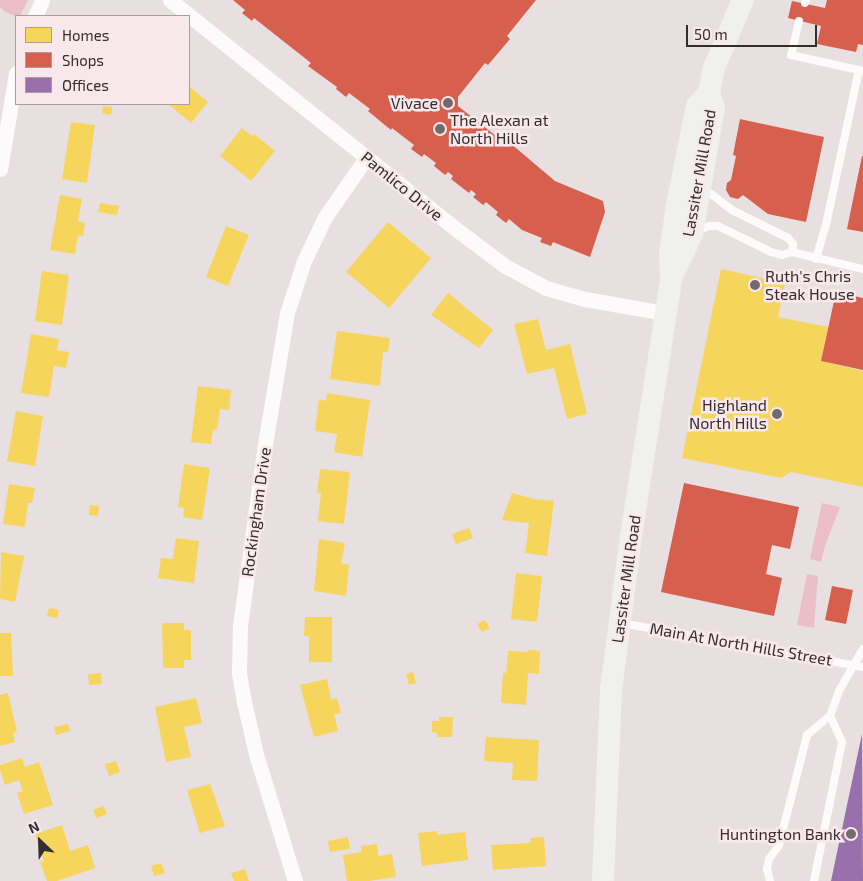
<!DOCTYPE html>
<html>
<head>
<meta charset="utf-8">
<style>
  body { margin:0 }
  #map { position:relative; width:863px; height:881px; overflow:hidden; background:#e8dfe1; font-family:"Exo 2",sans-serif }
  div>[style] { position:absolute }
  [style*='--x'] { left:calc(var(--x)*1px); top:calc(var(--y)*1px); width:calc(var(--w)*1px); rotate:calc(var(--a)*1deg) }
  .green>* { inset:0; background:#ecbfc8 }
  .homes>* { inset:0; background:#f6d55c }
  .shops>* { inset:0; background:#d6604d }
  .offices>* { inset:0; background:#9970ab }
  .lane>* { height:8px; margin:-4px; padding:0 4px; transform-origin:4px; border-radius:4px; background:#fcfafa }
  .street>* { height:15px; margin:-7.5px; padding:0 7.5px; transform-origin:7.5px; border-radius:7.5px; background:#fcfafa }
  .secondary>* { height:22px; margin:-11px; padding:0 11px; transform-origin:11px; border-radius:11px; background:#f0f1ee }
  .dots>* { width:14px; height:14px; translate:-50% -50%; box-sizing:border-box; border:2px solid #f9e8eb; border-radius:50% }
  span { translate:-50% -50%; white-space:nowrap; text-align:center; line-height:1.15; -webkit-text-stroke:5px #f9e8eb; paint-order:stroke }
  .poi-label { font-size:16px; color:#332d2e }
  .right { translate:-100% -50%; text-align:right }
  .left { translate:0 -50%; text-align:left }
  .street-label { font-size:16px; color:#332d2e }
  .legend { position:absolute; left:15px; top:15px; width:175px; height:90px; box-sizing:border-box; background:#f9e8eb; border:1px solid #aa9d9f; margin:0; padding:6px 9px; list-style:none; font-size:15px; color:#332d2e }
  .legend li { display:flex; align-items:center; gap:10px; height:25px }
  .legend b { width:25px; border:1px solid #aa9d9f }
  .north { position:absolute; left:15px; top:816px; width:50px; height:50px; -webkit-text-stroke:4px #f9e8eb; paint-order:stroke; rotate:336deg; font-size:14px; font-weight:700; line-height:20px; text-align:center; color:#332d2e }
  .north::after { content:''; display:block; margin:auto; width:18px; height:22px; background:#332d2e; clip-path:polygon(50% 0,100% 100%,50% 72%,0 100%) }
  .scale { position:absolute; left:686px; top:25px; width:131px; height:22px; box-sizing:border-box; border:2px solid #332d2e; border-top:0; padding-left:6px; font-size:15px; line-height:18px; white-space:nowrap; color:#332d2e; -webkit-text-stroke:4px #f9e8eb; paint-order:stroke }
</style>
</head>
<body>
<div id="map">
  <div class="green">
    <div style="clip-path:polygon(0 0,28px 0,20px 16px,16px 16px,5px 12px,0 7px)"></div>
    <div style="clip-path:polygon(822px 503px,840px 507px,825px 546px,821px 562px,810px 559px)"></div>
    <div style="clip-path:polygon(807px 574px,818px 576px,814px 628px,797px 625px)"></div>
  </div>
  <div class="homes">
    <div style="clip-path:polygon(189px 86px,208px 102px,191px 123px,168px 104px,189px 104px)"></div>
    <div style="clip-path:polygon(103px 106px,112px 107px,111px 115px,102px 113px)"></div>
    <div style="clip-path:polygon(71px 122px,95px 125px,87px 183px,62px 179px)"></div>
    <div style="clip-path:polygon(242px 128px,252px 136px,254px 134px,275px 151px,251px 181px,220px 156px)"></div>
    <div style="clip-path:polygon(60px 195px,82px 199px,78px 221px,85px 223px,83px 236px,78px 235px,75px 254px,50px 250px)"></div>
    <div style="clip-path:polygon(100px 203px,119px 206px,117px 215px,98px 212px)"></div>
    <div style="clip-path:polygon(388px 222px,431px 258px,389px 308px,346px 272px)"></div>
    <div style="clip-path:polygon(226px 226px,249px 235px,228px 286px,206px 277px)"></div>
    <div style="clip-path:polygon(721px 269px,785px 283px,778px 317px,828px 327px,821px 361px,863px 371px,863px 487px,791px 472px,781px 478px,682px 458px)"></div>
    <div style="clip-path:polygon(42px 271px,69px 275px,62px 325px,35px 321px)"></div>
    <div style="clip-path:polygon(448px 293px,493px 330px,479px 348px,431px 315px)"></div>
    <div style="clip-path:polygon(538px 319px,546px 350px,570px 344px,587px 414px,567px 419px,554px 368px,527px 374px,514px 324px)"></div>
    <div style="clip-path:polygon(337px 331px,390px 338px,388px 352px,383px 352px,380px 386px,330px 379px)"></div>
    <div style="clip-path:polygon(31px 334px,59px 339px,57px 350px,69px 352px,66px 368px,54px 366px,49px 397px,21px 393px)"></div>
    <div style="clip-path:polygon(198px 386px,231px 390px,229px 410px,220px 409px,217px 430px,213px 429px,211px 444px,191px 442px)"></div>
    <div style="clip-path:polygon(327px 393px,370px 400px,362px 457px,334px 452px,337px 434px,315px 431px,319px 399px,326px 401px)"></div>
    <div style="clip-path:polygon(16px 411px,43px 416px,35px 466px,7px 461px)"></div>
    <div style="clip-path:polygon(184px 464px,210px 468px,202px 520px,183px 517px,184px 508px,178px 507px)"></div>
    <div style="clip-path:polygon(320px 469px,350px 472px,344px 524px,318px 521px,321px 493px,317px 493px)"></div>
    <div style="clip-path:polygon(9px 484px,35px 488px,32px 503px,28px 503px,25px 527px,3px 524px)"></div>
    <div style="clip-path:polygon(512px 493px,534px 499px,554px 501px,547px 556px,525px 553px,529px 523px,502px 520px)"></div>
    <div style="clip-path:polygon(90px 505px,99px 506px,98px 516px,89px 515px)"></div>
    <div style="clip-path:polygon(469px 528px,473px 538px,456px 544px,452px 534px)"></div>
    <div style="clip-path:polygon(176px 538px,199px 541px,194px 583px,158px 578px,161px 558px,173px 559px)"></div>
    <div style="clip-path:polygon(319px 539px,345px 543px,341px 563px,349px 565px,346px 596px,314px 591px)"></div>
    <div style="clip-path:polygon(1px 552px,24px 556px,15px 602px,0 599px)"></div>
    <div style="clip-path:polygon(516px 573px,542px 576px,537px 622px,511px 619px)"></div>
    <div style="clip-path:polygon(49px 608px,59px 610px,57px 618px,47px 616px)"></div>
    <div style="clip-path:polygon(305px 617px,332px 617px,332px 662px,309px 662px,309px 636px,304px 636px)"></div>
    <div style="clip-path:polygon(485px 620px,490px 628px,482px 632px,477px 624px)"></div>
    <div style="clip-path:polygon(162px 623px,184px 623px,184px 630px,191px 630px,191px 660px,184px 660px,184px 668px,163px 668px)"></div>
    <div style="clip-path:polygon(0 633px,11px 633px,13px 676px,0 676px)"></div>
    <div style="clip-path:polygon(528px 650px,540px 651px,539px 674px,528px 673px,526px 705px,501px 703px,503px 673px,506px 673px,508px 651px,528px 652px)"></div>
    <div style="clip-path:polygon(413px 672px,416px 683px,409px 685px,406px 674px)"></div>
    <div style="clip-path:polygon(101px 673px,102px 684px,89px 685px,88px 674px)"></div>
    <div style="clip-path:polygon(327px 679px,331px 700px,337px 698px,341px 713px,334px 714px,338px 731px,314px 737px,300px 685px)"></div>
    <div style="clip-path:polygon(8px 693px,17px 732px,13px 733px,15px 742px,0 746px,0 695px)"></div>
    <div style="clip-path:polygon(196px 698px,202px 723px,184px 727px,191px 757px,166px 762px,155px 707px)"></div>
    <div style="clip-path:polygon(439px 717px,453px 717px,452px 737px,437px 737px,437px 733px,432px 732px,432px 721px,439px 721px)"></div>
    <div style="clip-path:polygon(68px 724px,70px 731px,56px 735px,54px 727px)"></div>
    <div style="clip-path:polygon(486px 737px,539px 740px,537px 781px,512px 780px,513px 763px,484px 761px)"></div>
    <div style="clip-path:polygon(22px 758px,25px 767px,39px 762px,53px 805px,24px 814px,17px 793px,23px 791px,19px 780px,5px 785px,0 770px,0 765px)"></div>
    <div style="clip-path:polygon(116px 761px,120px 772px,109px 776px,105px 764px)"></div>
    <div style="clip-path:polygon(210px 784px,225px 826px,200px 833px,187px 790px)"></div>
    <div style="clip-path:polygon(104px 806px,107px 814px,96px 818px,93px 810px)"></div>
    <div style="clip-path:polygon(62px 825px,70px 851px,88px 845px,95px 868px,57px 881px,47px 881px,40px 862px,44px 861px,35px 834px)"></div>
    <div style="clip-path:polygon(437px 831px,437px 835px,465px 832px,468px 860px,422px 866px,418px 833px)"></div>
    <div style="clip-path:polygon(348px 837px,350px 849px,330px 852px,328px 841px)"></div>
    <div style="clip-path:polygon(544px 837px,546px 866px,493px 870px,491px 845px,531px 843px,530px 838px)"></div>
    <div style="clip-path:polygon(377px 844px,378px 856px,392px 854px,396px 877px,369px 881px,347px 881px,343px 855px,362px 852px,361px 846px)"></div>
    <div style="clip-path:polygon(161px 863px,165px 873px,154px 876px,151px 866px)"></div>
    <div style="clip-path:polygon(245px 869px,249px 881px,234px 881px,231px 873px)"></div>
  </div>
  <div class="shops">
    <div style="clip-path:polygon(233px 0,536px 0,507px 36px,510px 39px,488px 65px,485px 63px,458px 97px,458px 106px,501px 140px,503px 137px,555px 181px,603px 201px,605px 212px,590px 257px,553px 242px,551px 246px,540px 242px,542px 238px,522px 230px,509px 219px,506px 223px,496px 215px,498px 212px,486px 202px,483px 205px,473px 197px,476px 194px,471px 190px,469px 193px,451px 179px,453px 176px,448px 172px,445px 175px,434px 166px,436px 163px,424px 154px,422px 157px,411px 149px,414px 145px,392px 128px,391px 130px,386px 126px,368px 111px,370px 109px,349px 93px,346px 97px,336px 89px,337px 87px,308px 66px,311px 63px,254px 18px,252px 21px,242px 13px,245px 10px)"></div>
    <div style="clip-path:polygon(827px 0,863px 0,863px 45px,858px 44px,856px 52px,817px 44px,821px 26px,788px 18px,792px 1px,825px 8px)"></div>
    <div style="clip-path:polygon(740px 119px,824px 137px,806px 222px,768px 214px,743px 195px,738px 199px,730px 197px,726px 190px,727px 183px,731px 180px,736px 156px,733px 155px)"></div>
    <div style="clip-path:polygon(862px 156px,863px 156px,863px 232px,847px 229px)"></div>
    <div style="clip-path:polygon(836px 292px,863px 298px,863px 370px,821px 361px)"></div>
    <div style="clip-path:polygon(684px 483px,799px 507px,790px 549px,772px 545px,766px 574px,782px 578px,774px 616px,661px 592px)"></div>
    <div style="clip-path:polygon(832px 586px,853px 590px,846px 624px,825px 620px)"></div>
  </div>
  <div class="offices">
    <div style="clip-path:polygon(862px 734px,863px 881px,831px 881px)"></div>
  </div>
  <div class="lane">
    <div style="--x:805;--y:3;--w:3;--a:-72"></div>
    <div style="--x:799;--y:21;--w:35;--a:103"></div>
    <div style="--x:791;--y:55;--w:74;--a:12.5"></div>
    <div style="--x:703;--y:188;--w:39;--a:37"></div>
    <div style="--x:734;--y:211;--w:60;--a:26.6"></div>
    <div style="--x:788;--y:238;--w:8;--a:50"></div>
    <div style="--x:793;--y:244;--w:8;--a:97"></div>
    <div style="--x:695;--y:232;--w:15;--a:-23"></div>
    <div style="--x:709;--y:226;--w:9;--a:0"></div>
    <div style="--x:718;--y:226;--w:59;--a:26.1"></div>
    <div style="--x:771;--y:252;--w:11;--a:15"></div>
    <div style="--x:782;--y:255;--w:10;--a:-17"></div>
    <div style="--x:792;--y:252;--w:73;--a:13.5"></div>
    <div style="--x:816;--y:259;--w:35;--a:-74"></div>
    <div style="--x:826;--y:225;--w:158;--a:-78"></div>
    <div style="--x:621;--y:623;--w:246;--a:10.3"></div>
    <div style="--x:830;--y:716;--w:27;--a:-70"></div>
    <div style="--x:839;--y:691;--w:48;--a:-60.3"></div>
    <div style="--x:770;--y:881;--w:12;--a:-104"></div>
    <div style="--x:767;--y:869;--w:10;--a:-79"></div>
    <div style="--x:769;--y:859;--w:17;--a:-54"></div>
    <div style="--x:779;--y:845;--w:114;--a:-75.7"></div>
    <div style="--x:807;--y:735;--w:30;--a:-40"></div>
    <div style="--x:830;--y:716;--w:29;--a:65"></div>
    <div style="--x:842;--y:742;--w:142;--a:101.4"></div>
  </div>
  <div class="street">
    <div style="--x:170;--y:0;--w:371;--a:38.7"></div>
    <div style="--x:460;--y:232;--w:56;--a:37.1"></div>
    <div style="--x:505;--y:266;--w:47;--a:28.2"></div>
    <div style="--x:546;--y:288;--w:41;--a:15.8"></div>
    <div style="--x:585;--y:299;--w:80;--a:10"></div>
    <div style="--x:35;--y:16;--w:17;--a:-66"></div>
    <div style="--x:0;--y:169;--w:97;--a:-80.5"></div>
    <div style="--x:295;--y:881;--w:133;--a:-107.1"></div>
    <div style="--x:256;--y:754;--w:53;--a:-103"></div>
    <div style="--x:244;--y:702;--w:29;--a:-100"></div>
    <div style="--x:239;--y:673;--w:47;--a:-88.8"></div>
    <div style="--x:240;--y:626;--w:178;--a:-82.2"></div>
    <div style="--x:264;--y:450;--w:139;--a:-80.5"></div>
    <div style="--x:287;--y:313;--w:55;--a:-71.9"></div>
    <div style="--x:304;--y:261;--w:49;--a:-64.5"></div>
    <div style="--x:325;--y:217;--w:72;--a:-55.2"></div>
  </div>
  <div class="secondary">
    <div style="--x:674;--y:272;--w:42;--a:-64.7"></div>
    <div style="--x:692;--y:234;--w:128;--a:-80.1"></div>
    <div style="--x:714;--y:108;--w:16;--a:-108"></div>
    <div style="--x:603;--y:881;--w:191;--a:-87.6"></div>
    <div style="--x:611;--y:690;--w:155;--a:-82.6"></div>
    <div style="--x:631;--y:536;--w:259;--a:-81.1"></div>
    <div style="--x:671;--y:280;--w:26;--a:-92"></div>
    <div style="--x:670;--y:254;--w:49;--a:-81.9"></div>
    <div style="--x:677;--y:205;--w:101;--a:-78.6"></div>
    <div style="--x:697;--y:106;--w:18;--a:-47"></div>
    <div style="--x:709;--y:93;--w:25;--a:-79"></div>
    <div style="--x:714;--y:68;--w:74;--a:-66.9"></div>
  </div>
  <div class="dots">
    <div style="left:448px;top:103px;background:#726b6d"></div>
    <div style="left:440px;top:129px;background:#726b6d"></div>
    <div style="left:755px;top:285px;background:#726b6d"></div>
    <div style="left:777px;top:414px;background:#726b6d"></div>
    <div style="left:851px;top:834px;background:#726b6d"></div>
  </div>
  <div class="poi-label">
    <span class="right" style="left:438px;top:103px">Vivace</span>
    <span class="left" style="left:450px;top:129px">The Alexan at<br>North Hills</span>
    <span class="left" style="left:765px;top:285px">Ruth's Chris<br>Steak House</span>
    <span class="right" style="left:767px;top:414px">Highland<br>North Hills</span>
    <span class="right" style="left:841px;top:834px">Huntington Bank</span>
  </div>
  <div class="street-label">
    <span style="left:699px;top:173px;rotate:-80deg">Lassiter Mill Road</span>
    <span style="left:402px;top:186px;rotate:39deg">Pamlico Drive</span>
    <span style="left:256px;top:512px;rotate:-82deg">Rockingham Drive</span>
    <span style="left:626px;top:579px;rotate:-82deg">Lassiter Mill Road</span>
    <span style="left:741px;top:644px;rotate:10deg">Main At North Hills Street</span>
  </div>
  <ul class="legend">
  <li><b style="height:14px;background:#f6d55c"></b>Homes</li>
  <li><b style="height:14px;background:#d6604d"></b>Shops</li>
  <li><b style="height:14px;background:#9970ab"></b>Offices</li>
  </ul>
  <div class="north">N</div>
  <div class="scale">50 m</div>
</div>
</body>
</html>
